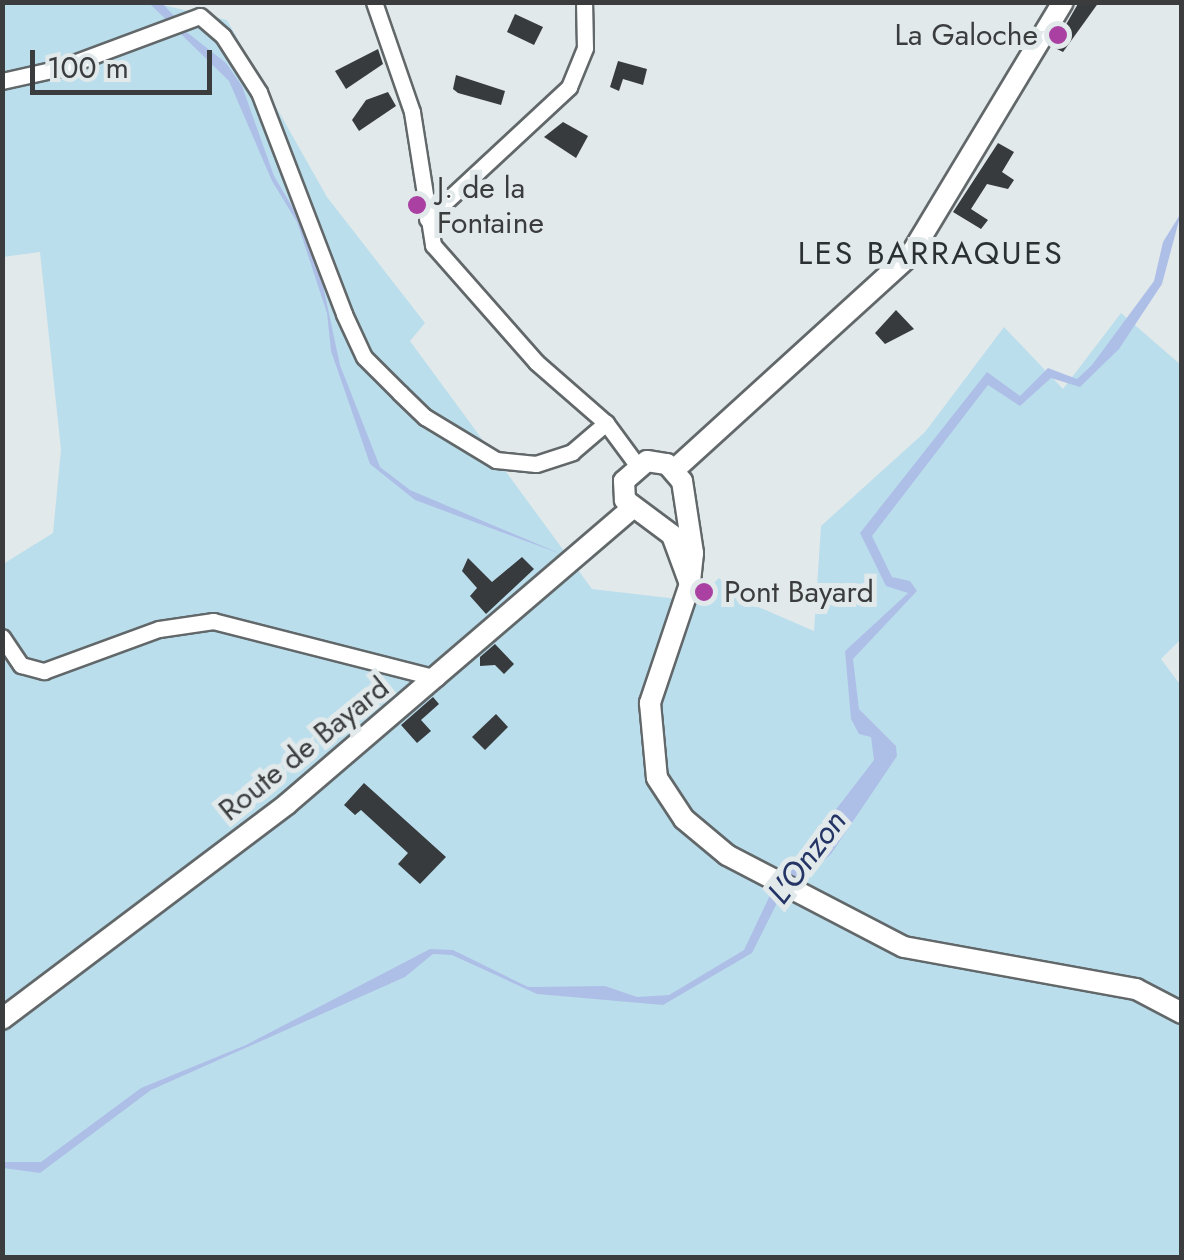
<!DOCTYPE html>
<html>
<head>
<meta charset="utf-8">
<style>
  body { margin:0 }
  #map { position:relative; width:1184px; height:1260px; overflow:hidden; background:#e2e9eb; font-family:Jost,sans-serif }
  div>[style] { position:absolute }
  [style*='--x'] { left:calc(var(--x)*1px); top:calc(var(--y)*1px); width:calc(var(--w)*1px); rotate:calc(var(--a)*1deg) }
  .green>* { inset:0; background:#bbdeec }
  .water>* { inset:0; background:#aebfe7 }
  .building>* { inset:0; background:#373b3e }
  .roads { filter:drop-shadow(2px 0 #62686a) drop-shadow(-2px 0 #62686a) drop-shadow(0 2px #62686a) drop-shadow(0 -2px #62686a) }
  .minor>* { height:15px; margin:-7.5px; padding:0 7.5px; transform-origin:7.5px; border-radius:7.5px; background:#fff }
  .major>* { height:20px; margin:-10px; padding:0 10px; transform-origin:10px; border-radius:10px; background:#fff }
  .dots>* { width:28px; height:28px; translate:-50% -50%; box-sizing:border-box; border:5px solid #e2e9eb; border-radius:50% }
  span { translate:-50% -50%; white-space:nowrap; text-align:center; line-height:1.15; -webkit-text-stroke:10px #e2e9eb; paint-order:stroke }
  .poi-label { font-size:30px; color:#3a3c3d }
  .right { translate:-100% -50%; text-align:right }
  .left { translate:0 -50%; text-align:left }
  .street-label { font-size:30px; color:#3a3c3d }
  .neighbourhood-label { font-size:32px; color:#2b3032; letter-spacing:2.5px }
  .water-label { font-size:32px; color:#233465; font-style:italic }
  .frame { position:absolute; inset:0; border:5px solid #3a3c3d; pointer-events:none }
  .scale { position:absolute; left:30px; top:50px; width:182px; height:45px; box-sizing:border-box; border:5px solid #3a3c3d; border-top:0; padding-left:12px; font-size:30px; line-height:35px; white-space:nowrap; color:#3a3c3d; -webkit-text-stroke:8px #e2e9eb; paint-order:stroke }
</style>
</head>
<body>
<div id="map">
  <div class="green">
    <div style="clip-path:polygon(2px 3px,154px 3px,227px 20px,327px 197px,425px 323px,410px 341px,592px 589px,695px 601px,719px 578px,742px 600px,814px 631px,821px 526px,925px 432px,1004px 327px,1063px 389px,1121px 313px,1181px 365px,1181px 639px,1161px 659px,1182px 687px,1181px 1257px,3px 1257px,3px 564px,53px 533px,61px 450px,40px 252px,3px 257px)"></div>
  </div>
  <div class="water">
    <div style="clip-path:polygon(149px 3px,162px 3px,175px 17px,200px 6px,179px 26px,226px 63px,242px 86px,274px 176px,301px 222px,321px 276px,340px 365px,380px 467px,410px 490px,561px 554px,415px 500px,370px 464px,331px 351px,327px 313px,297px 222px,272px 181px,229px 81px)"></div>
    <div style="clip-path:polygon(1181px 213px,1162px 284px,1119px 349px,1080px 387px,1051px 378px,1020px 406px,988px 385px,872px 536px,892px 577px,910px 581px,917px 591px,853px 659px,859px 709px,896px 746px,897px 756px,831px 854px,794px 888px,781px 881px,874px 760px,871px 737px,859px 734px,851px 719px,845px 651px,908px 593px,886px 586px,860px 533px,987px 372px,1020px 396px,1048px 368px,1077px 379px,1092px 365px,1154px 281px,1163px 242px)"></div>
    <div style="clip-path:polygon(772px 891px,781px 895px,752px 953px,663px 1005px,537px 994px,452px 955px,433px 954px,405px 977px,151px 1090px,40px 1173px,3px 1168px,3px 1162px,41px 1162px,141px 1088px,246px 1045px,430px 949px,453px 950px,528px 987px,605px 986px,637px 997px,669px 995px,744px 950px)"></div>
  </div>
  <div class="building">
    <div style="clip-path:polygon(1079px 2px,1099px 2px,1063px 52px,1053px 47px)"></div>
    <div style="clip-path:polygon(515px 14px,543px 27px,534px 45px,507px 32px)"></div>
    <div style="clip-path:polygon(378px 49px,383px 64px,346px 89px,335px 71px)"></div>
    <div style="clip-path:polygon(618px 61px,647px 69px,643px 85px,623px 79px,619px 91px,610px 87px)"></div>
    <div style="clip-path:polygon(456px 75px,505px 91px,501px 105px,458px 93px,453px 89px)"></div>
    <div style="clip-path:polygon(388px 92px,396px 106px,359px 131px,352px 120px,366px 100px)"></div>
    <div style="clip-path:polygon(563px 122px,588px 136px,576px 158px,544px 137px)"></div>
    <div style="clip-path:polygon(998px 143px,1014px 152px,1002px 172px,1014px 180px,1008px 189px,987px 184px,971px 209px,988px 220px,981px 229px,953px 212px)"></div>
    <div style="clip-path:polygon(896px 310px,914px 329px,885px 344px,875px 333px)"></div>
    <div style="clip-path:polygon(522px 557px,534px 569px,486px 614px,470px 596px,477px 588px,462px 571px,468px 558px,492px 582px)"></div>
    <div style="clip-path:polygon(495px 644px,514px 664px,504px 674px,495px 665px,480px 666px,480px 657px)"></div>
    <div style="clip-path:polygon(433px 697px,439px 704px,421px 720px,431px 731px,417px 743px,401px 725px)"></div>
    <div style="clip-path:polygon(496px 714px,508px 727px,485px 750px,472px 737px)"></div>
    <div style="clip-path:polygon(364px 783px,446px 857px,420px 884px,398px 864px,408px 853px,361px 810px,355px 815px,344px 805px)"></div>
  </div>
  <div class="roads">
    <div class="minor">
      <div style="--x:374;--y:2;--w:116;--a:70.9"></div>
      <div style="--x:412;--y:112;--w:135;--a:81"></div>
      <div style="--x:433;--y:245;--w:156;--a:48.6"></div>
      <div style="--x:536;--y:362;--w:93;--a:41.1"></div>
      <div style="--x:606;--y:423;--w:52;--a:53.6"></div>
      <div style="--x:2;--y:81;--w:59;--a:-12.6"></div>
      <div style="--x:60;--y:68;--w:149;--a:-20.4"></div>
      <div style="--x:200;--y:16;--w:30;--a:41"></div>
      <div style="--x:223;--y:36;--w:67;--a:57.3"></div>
      <div style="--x:259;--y:92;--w:238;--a:69"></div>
      <div style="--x:344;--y:314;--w:47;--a:65.1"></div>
      <div style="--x:364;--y:357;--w:51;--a:45"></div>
      <div style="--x:400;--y:393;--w:35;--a:44"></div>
      <div style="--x:425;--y:417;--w:83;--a:31.2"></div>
      <div style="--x:496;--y:460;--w:40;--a:5.7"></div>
      <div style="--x:536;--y:464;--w:38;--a:-18"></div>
      <div style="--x:572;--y:452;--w:45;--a:-40.5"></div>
      <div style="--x:427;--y:219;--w:194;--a:-42.9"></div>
      <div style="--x:569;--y:87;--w:42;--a:-67.7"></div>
      <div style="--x:585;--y:48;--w:46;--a:-91.2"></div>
      <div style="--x:2;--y:637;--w:34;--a:56"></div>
      <div style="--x:21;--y:665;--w:24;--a:15"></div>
      <div style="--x:44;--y:671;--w:122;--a:-20.1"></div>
      <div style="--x:159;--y:629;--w:55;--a:-8.4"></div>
      <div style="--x:213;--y:621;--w:231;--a:14.3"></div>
    </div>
    <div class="major">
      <div style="--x:674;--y:470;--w:321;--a:-42.3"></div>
      <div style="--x:911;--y:254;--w:294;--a:-58.9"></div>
      <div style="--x:690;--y:584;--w:52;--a:-110.2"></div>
      <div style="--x:672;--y:535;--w:59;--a:-143.3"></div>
      <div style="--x:625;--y:500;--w:19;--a:-93"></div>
      <div style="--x:624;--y:481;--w:30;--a:-41"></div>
      <div style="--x:647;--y:461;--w:20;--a:9"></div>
      <div style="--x:667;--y:464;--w:23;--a:49"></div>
      <div style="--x:682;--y:481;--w:73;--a:81.3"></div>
      <div style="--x:693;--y:553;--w:31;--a:96"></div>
      <div style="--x:690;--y:584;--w:126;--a:108.6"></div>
      <div style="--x:650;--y:703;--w:75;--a:84.7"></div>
      <div style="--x:657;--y:778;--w:49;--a:56.6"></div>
      <div style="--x:684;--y:819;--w:56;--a:39.9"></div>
      <div style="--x:727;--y:855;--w:199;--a:27.5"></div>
      <div style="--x:904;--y:947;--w:236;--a:10.3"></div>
      <div style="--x:1136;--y:989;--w:52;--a:27.6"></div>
      <div style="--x:2;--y:1019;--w:357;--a:-37"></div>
      <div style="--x:287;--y:804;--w:453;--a:-40.6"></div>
    </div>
  </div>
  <div class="dots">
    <div style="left:1058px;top:35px;background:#a940a2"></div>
    <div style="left:417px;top:205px;background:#a940a2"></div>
    <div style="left:704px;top:592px;background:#a940a2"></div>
  </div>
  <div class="poi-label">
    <span class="right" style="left:1038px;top:35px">La Galoche</span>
    <span class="left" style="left:437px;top:205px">J. de la<br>Fontaine</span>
    <span class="left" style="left:724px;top:592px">Pont Bayard</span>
  </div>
  <div class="street-label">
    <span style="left:304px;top:749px;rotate:-39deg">Route de Bayard</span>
  </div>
  <div class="neighbourhood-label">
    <span style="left:931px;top:253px">LES BARRAQUES</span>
  </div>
  <div class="water-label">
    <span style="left:807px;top:857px;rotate:-53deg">L'Onzon</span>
  </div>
  <div class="frame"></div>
  <div class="scale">100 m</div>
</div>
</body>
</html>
